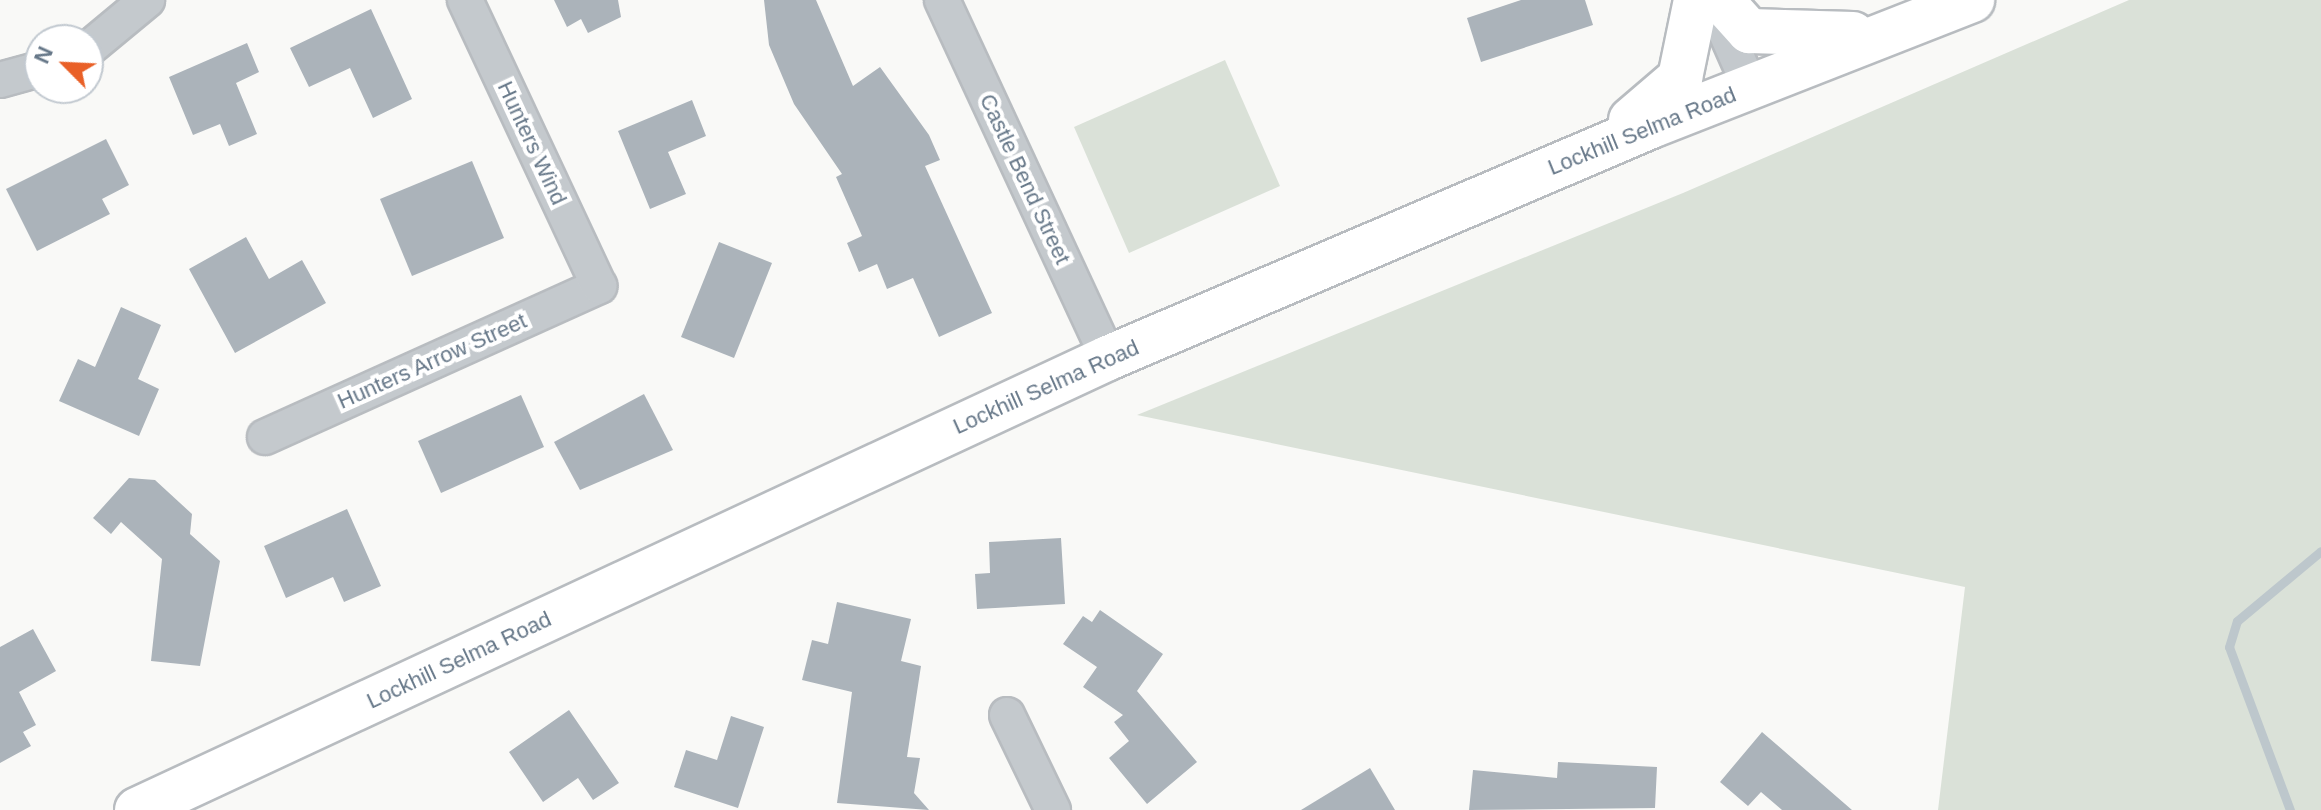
<!DOCTYPE html>
<html>
<head>
<meta charset="utf-8">
<style>
  body { margin:0 }
  #map { position:relative; width:2321px; height:810px; overflow:hidden; background:#f9f9f7; font-family:Helvetica,sans-serif }
  div>[style] { position:absolute }
  [style*='--x'] { left:calc(var(--x)*1px); top:calc(var(--y)*1px); width:calc(var(--w)*1px); rotate:calc(var(--a)*1deg) }
  .green>* { inset:0; background:#dae1d8 }
  .stream>* { height:9px; margin:-4.5px; padding:0 4.5px; transform-origin:4.5px; border-radius:4.5px; background:#bdc7cc }
  .building>* { inset:0; background:#abb3ba }
  .roads { filter:drop-shadow(2px 0 #b8bcc0) drop-shadow(-2px 0 #b8bcc0) drop-shadow(0 2px #b8bcc0) drop-shadow(0 -2px #b8bcc0) }
  .minor>* { height:34px; margin:-17px; padding:0 17px; transform-origin:17px; border-radius:17px; background:#c4c9cd }
  .major>* { height:44px; margin:-22px; padding:0 22px; transform-origin:22px; border-radius:22px; background:#fff }
  span { translate:-50% -50%; white-space:nowrap; text-align:center; line-height:1.15; -webkit-text-stroke:8px #fff; paint-order:stroke }
  .street-label { font-size:22px; color:#677889 }
  .north { position:absolute; left:24px; top:24px; width:80px; height:80px; box-sizing:border-box; background:#fff; border:2px solid #c2c9d0; border-radius:50%; rotate:294deg; font-size:22px; font-weight:700; line-height:32px; text-align:center; color:#677889 }
  .north::after { content:''; display:block; margin:auto; width:28px; height:36px; background:#e96027; clip-path:polygon(50% 0,100% 100%,50% 72%,0 100%) }
</style>
</head>
<body>
<div id="map">
  <div class="green">
    <div style="clip-path:polygon(2129px 0,2321px 0,2321px 810px,1938px 810px,1965px 587px,1137px 415px,1683px 193px)"></div>
    <div style="clip-path:polygon(1225px 60px,1280px 186px,1129px 253px,1074px 127px)"></div>
  </div>
  <div class="stream">
    <div style="--x:2290;--y:810;--w:174;--a:-110.5"></div>
    <div style="--x:2229;--y:647;--w:27;--a:-73"></div>
    <div style="--x:2237;--y:621;--w:109;--a:-39.8"></div>
  </div>
  <div class="building">
    <div style="clip-path:polygon(554px 0,618px 0,621px 17px,588px 33px,581px 19px,567px 27px)"></div>
    <div style="clip-path:polygon(764px 0,816px 0,853px 86px,880px 67px,929px 135px,940px 160px,925px 166px,992px 313px,939px 337px,913px 278px,887px 289px,877px 264px,859px 272px,847px 243px,862px 236px,836px 177px,842px 174px,794px 104px,769px 45px)"></div>
    <div style="clip-path:polygon(1521px 0,1585px 0,1593px 25px,1481px 62px,1467px 18px)"></div>
    <div style="clip-path:polygon(371px 9px,412px 99px,373px 118px,350px 68px,309px 87px,290px 48px)"></div>
    <div style="clip-path:polygon(247px 43px,259px 72px,236px 83px,257px 134px,229px 146px,220px 124px,193px 135px,169px 77px)"></div>
    <div style="clip-path:polygon(692px 100px,706px 136px,668px 152px,686px 194px,650px 209px,618px 131px)"></div>
    <div style="clip-path:polygon(106px 139px,129px 185px,102px 199px,110px 214px,37px 251px,6px 189px)"></div>
    <div style="clip-path:polygon(472px 161px,504px 238px,412px 276px,380px 199px)"></div>
    <div style="clip-path:polygon(246px 237px,269px 279px,302px 260px,326px 303px,235px 353px,189px 269px)"></div>
    <div style="clip-path:polygon(719px 242px,772px 263px,734px 358px,681px 337px)"></div>
    <div style="clip-path:polygon(121px 307px,161px 325px,138px 379px,159px 389px,139px 436px,59px 401px,78px 359px,95px 367px)"></div>
    <div style="clip-path:polygon(644px 394px,673px 450px,580px 490px,554px 442px)"></div>
    <div style="clip-path:polygon(521px 395px,544px 447px,441px 493px,418px 441px)"></div>
    <div style="clip-path:polygon(129px 478px,155px 480px,192px 514px,190px 534px,220px 561px,200px 666px,151px 661px,162px 559px,121px 522px,111px 534px,93px 518px)"></div>
    <div style="clip-path:polygon(347px 509px,381px 586px,344px 602px,333px 577px,286px 598px,264px 546px)"></div>
    <div style="clip-path:polygon(1061px 538px,1065px 604px,977px 609px,975px 574px,990px 573px,989px 542px)"></div>
    <div style="clip-path:polygon(837px 602px,911px 619px,901px 661px,921px 666px,907px 757px,920px 758px,914px 793px,929px 810px,837px 803px,852px 692px,802px 680px,812px 640px,828px 644px)"></div>
    <div style="clip-path:polygon(1100px 610px,1163px 654px,1137px 691px,1197px 762px,1147px 804px,1109px 758px,1129px 741px,1114px 722px,1123px 715px,1083px 687px,1097px 667px,1063px 644px,1083px 616px,1092px 622px)"></div>
    <div style="clip-path:polygon(33px 629px,56px 671px,19px 692px,36px 725px,23px 732px,31px 746px,0 763px,0 647px)"></div>
    <div style="clip-path:polygon(569px 710px,619px 783px,593px 800px,578px 778px,543px 802px,509px 752px)"></div>
    <div style="clip-path:polygon(731px 716px,764px 727px,738px 808px,674px 787px,686px 750px,717px 760px)"></div>
    <div style="clip-path:polygon(1762px 732px,1852px 810px,1782px 810px,1761px 792px,1748px 806px,1720px 782px)"></div>
    <div style="clip-path:polygon(1558px 762px,1657px 767px,1655px 808px,1469px 810px,1473px 770px,1557px 778px)"></div>
    <div style="clip-path:polygon(1370px 768px,1395px 810px,1301px 810px)"></div>
  </div>
  <div class="roads">
    <div class="minor">
      <div style="--x:942;--y:0;--w:395;--a:65.1"></div>
      <div style="--x:1713;--y:3;--w:92;--a:66.2"></div>
      <div style="--x:88;--y:49;--w:77;--a:-39.7"></div>
      <div style="--x:0;--y:80;--w:41;--a:-15.4"></div>
      <div style="--x:265;--y:437;--w:367;--a:-24.3"></div>
      <div style="--x:599;--y:286;--w:316;--a:-115.1"></div>
      <div style="--x:1007;--y:715;--w:106;--a:64.2"></div>
    </div>
    <div class="major">
      <div style="--x:1721;--y:0;--w:42;--a:47.9"></div>
      <div style="--x:1749;--y:31;--w:104;--a:1.7"></div>
      <div style="--x:1631;--y:120;--w:65;--a:-40.6"></div>
      <div style="--x:1680;--y:78;--w:80;--a:-78.4"></div>
      <div style="--x:137;--y:810;--w:1071;--a:-24.96"></div>
      <div style="--x:1108;--y:358;--w:590;--a:-23.13"></div>
      <div style="--x:1651;--y:126;--w:345;--a:-21.4"></div>
    </div>
  </div>
  <div class="street-label">
    <span style="left:1642px;top:131px;rotate:-22deg">Lockhill Selma Road</span>
    <span style="left:532px;top:143px;rotate:65deg">Hunters Wind</span>
    <span style="left:1025px;top:179px;rotate:65deg">Castle Bend Street</span>
    <span style="left:432px;top:361px;rotate:-24deg">Hunters Arrow Street</span>
    <span style="left:1046px;top:387px;rotate:-24deg">Lockhill Selma Road</span>
    <span style="left:459px;top:660px;rotate:-25deg">Lockhill Selma Road</span>
  </div>
  <div class="north">N</div>
</div>
</body>
</html>
